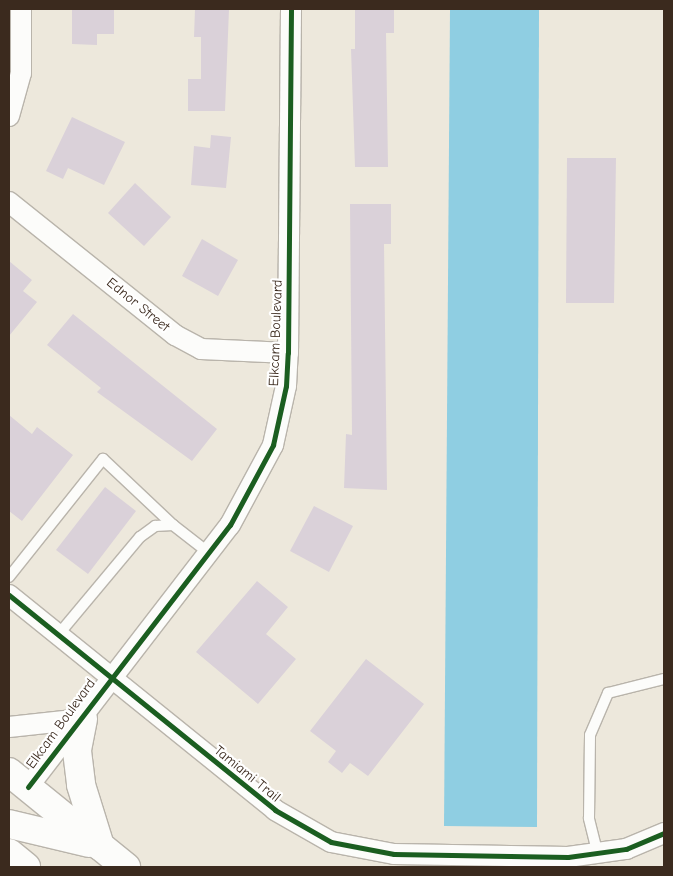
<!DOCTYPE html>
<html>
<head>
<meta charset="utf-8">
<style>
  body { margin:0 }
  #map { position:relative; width:673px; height:876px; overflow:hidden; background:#ede8dc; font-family:"Comic Neue",sans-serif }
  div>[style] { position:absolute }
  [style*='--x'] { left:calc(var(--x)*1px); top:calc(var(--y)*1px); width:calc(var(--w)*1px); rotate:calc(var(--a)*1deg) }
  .water>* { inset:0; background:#8fcee2 }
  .building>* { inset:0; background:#dad1d9 }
  .roads { filter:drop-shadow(1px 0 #b9b4ab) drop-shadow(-1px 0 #b9b4ab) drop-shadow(0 1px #b9b4ab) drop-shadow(0 -1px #b9b4ab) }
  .lane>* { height:10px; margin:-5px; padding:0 5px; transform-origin:5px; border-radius:5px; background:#fcfcfa }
  .street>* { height:20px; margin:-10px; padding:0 10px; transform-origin:10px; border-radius:10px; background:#fcfcfa }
  .primary>* { height:28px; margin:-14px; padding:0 14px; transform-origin:14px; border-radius:14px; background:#fcfcfa }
  .cycleway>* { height:5px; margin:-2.5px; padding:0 2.5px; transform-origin:2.5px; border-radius:2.5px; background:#1b5e20 }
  span { translate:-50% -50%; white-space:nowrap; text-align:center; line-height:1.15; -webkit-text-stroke:4.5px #fff; paint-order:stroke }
  .street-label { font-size:14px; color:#3b2a1e }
  .frame { position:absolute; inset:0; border:10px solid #3b2a1e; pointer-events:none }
</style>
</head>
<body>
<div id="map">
  <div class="water">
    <div style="clip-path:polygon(450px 9px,539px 9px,537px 827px,444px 826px)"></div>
  </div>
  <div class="building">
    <div style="clip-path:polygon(72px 9px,114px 9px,114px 34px,97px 34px,97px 45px,72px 44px)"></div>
    <div style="clip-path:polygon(195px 9px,229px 9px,225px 111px,188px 111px,188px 79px,201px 79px,201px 37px,194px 37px)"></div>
    <div style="clip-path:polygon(355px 9px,394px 9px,394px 33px,386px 33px,388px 167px,355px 167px,351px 49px,355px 49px)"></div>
    <div style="clip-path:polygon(72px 117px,125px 142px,104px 185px,68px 168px,63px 179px,46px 171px)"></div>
    <div style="clip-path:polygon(211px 135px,231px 137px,226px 188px,191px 185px,194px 146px,210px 148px)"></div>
    <div style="clip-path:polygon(567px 158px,616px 158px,614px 303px,566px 303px)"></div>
    <div style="clip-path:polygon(135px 183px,171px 217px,144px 246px,108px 213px)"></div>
    <div style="clip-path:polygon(350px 204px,391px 204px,391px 244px,384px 244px,387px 490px,344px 488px,346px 434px,352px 435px)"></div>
    <div style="clip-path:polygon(202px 239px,238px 260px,218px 296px,182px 276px)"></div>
    <div style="clip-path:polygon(9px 261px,32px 280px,23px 291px,37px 302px,9px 336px)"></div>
    <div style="clip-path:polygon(73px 314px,217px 429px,192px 461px,97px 392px,101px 388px,47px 345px)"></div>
    <div style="clip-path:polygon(9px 415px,32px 434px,37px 427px,73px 455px,22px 521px,9px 511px)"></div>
    <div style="clip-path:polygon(105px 487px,136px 511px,88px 574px,56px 550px)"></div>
    <div style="clip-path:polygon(314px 506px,353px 526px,329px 572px,290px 551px)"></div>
    <div style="clip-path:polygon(257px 581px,288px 607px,266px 634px,296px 659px,258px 704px,196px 652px)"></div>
    <div style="clip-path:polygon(366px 659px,424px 704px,368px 776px,350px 763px,342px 773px,328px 762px,336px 751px,310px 731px)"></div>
  </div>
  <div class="roads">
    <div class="lane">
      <div style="--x:9;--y:577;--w:151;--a:-51.5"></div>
      <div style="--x:103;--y:459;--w:96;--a:43.3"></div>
      <div style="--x:58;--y:635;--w:128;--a:-50.1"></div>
      <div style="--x:140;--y:537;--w:19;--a:-36"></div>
      <div style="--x:155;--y:526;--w:18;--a:-3"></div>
      <div style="--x:173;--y:525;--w:46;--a:37.9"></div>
      <div style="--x:598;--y:855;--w:38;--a:-104"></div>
      <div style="--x:589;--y:818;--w:83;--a:-89.3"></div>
      <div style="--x:590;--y:735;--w:46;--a:-66.8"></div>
      <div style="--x:608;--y:693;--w:58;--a:-14"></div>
    </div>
    <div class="street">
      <div style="--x:9;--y:116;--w:45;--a:-74.4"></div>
      <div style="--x:21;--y:73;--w:64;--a:-90"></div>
      <div style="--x:9;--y:202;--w:213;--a:38.7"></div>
      <div style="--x:175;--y:335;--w:30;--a:28"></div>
      <div style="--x:201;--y:349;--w:87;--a:2.6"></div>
      <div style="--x:9;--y:595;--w:342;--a:38.9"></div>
      <div style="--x:275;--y:810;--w:64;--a:29.7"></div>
      <div style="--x:331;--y:842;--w:64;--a:10.8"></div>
      <div style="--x:394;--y:854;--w:174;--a:1"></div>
      <div style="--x:568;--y:857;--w:59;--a:-7.9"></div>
      <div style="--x:626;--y:849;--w:41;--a:-22.8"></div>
      <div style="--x:9;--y:727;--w:74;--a:-6.2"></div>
      <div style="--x:28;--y:787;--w:331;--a:-52.4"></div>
      <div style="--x:230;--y:525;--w:91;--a:-61.7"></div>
      <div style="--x:273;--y:445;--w:60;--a:-77.6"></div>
      <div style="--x:286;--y:386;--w:33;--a:-87"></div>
      <div style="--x:288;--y:353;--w:344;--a:-89.5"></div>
    </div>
    <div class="primary">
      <div style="--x:83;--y:719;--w:33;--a:101"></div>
      <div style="--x:77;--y:751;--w:34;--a:83"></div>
      <div style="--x:81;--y:785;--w:64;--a:72.7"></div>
      <div style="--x:9;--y:772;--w:151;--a:39.1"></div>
      <div style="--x:9;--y:824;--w:82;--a:13.4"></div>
      <div style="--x:9;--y:853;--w:22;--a:39"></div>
    </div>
  </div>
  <div class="cycleway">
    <div style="--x:9;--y:595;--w:342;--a:38.9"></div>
    <div style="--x:275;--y:810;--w:64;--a:29.7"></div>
    <div style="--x:331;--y:842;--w:64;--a:10.8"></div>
    <div style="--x:394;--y:854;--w:174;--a:1"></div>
    <div style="--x:568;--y:857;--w:59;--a:-7.9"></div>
    <div style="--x:626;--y:849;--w:41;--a:-22.8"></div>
    <div style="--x:28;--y:787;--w:331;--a:-52.4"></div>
    <div style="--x:230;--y:525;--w:91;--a:-61.7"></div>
    <div style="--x:273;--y:445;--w:60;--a:-77.6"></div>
    <div style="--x:286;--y:386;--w:33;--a:-87"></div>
    <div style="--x:288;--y:353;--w:344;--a:-89.5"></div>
  </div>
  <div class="street-label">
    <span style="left:138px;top:305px;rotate:39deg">Ednor Street</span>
    <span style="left:276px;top:333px;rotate:-88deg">Elkcam Boulevard</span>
    <span style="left:61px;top:724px;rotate:-54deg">Elkcam Boulevard</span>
    <span style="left:247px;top:774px;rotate:39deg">Tamiami Trail</span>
  </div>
  <div class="frame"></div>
</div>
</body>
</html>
